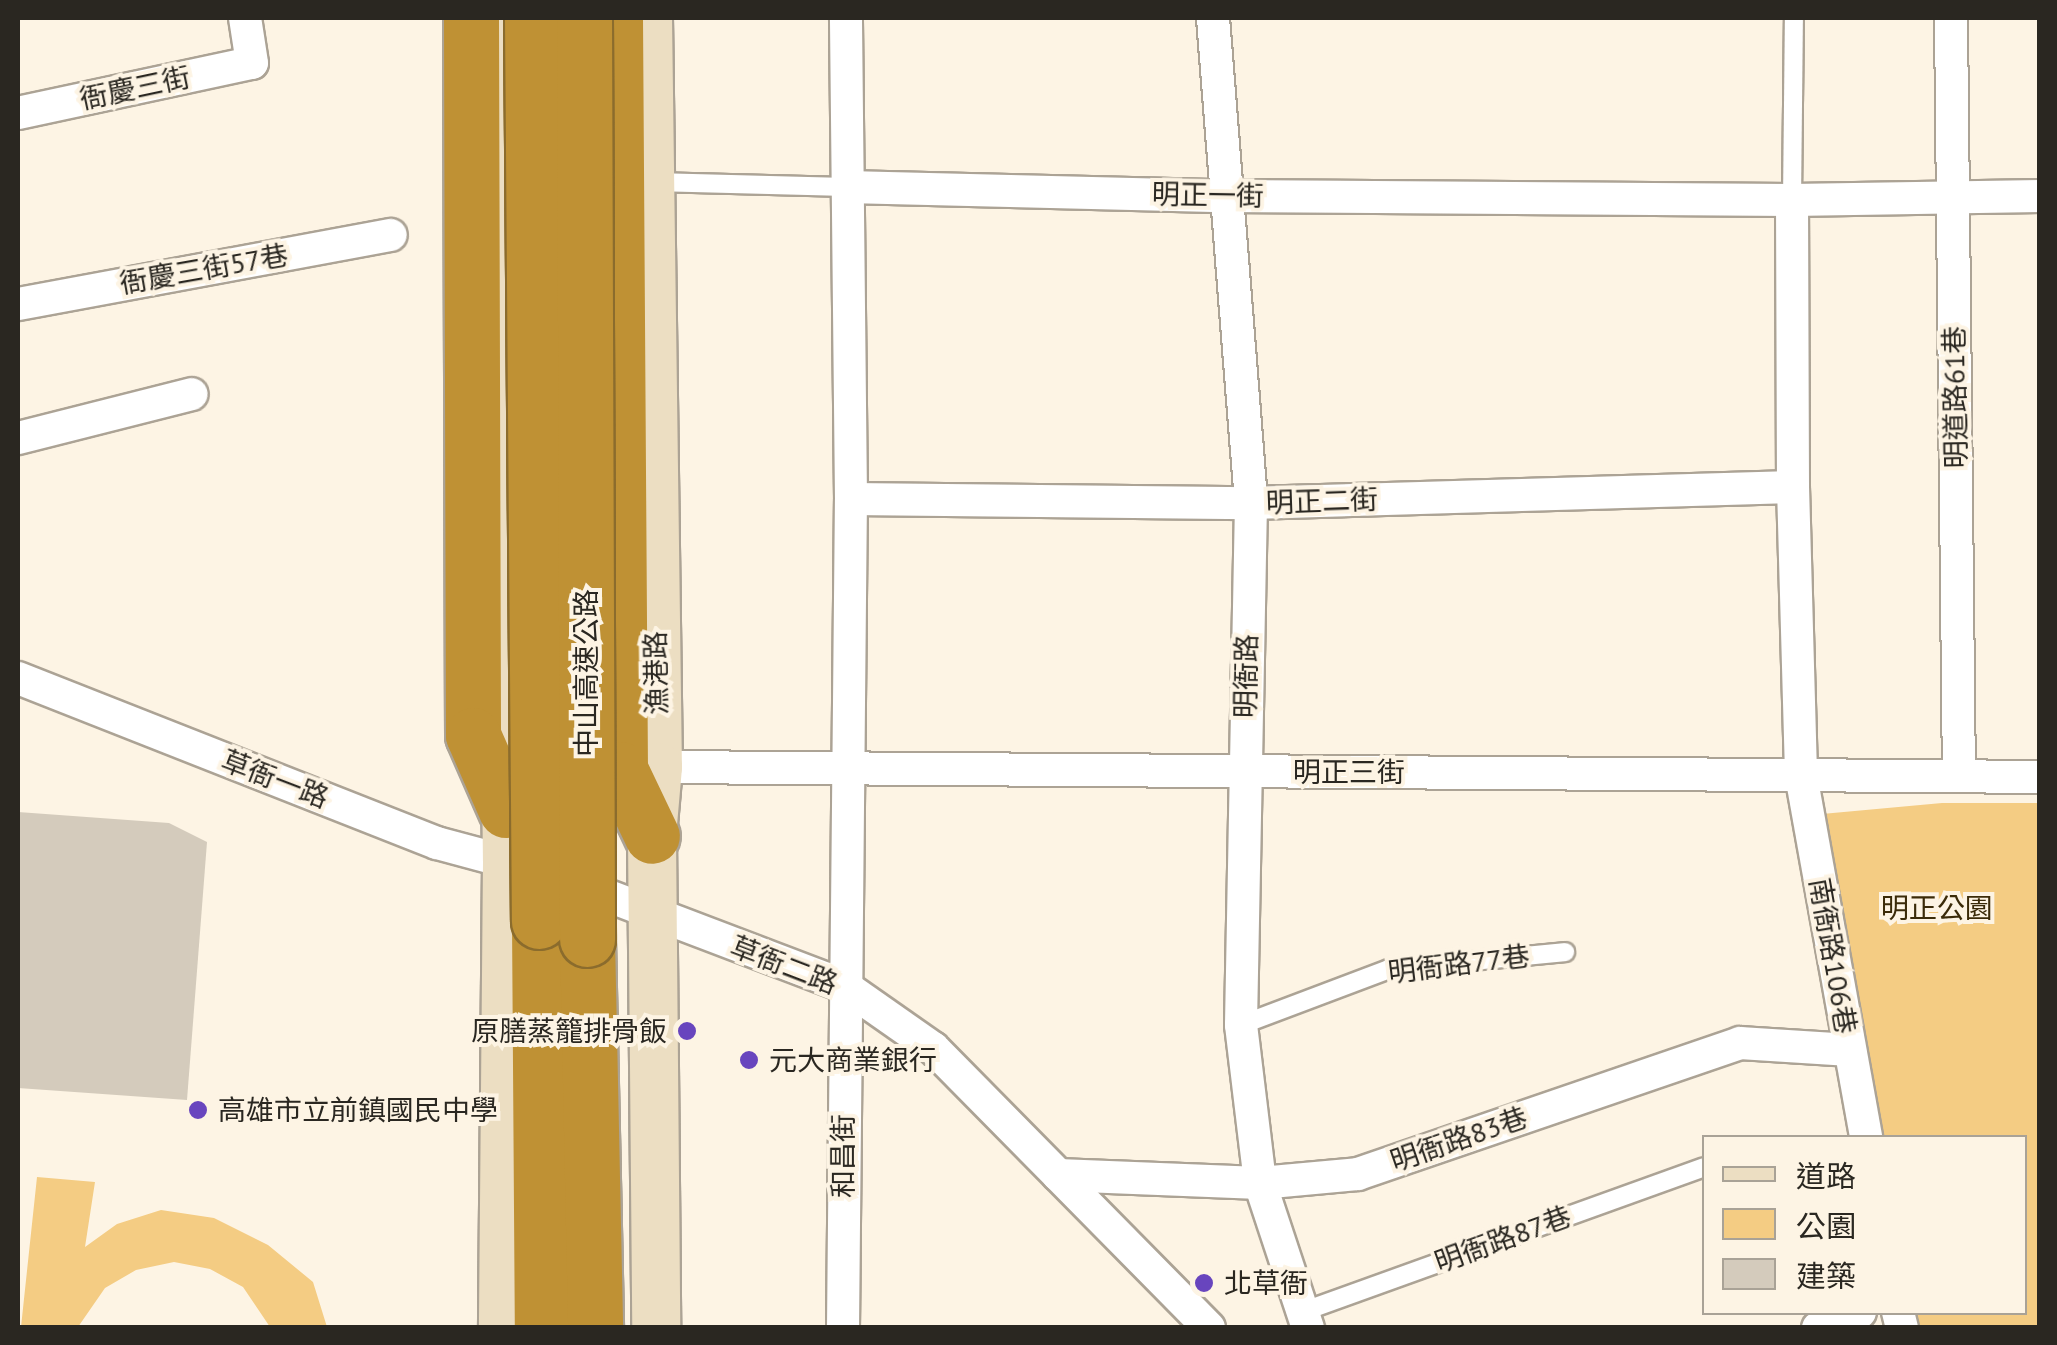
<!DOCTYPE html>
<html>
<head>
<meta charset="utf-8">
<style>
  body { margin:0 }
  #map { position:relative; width:2057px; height:1345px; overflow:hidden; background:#fdf4e4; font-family:"PT Sans","Noto Sans TC",sans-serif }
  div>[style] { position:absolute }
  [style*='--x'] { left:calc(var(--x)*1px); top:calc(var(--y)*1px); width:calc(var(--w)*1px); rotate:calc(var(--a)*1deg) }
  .green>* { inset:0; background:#f4cc83 }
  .building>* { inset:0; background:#d4cbbc }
  .roads { filter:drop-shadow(2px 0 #aca395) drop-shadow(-2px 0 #aca395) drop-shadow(0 2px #aca395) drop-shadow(0 -2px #aca395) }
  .lane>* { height:18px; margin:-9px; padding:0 9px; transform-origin:9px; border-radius:9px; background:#fff }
  .street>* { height:32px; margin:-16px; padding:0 16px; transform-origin:16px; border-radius:16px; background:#fff }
  .secondary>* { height:48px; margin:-24px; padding:0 24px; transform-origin:24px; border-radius:24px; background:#ecdec2 }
  .highway>* { height:55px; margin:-27.5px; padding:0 27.5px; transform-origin:27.5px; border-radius:27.5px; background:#bf9134 }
  .bridges { filter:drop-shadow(2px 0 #8b6c2d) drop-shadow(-2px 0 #8b6c2d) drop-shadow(0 2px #8b6c2d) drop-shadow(0 -2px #8b6c2d) }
  .highway-bridge>* { height:55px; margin:-27.5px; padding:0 27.5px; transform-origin:27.5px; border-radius:27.5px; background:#bf9134 }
  .dots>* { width:28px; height:28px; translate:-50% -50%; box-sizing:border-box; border:5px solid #fdf4e4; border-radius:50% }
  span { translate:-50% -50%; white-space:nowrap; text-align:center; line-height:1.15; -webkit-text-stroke:8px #fdf4e4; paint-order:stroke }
  .street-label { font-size:28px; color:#2a2721 }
  .park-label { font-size:28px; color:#3b2b09 }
  .poi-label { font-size:28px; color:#2a2721 }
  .right { translate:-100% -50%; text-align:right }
  .left { translate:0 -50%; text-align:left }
  .frame { position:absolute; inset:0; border:20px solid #2a2721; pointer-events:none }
  .legend { position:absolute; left:1702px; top:1135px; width:325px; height:180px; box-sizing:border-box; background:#fdf4e4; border:2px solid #a9a296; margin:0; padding:12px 18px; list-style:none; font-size:30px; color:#2a2721 }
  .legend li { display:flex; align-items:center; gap:20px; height:50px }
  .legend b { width:50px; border:2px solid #a9a296 }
</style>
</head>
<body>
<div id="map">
  <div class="green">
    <div style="clip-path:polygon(1942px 803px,2039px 803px,2039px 1327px,1915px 1327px,1911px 1313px,2024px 1312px,2024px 1138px,1878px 1137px,1811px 815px)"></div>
    <div style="clip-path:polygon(37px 1177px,95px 1182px,85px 1247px,117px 1224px,161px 1210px,214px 1218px,268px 1245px,313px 1282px,327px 1327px,270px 1327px,243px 1287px,210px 1269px,174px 1262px,136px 1270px,105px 1288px,78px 1327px,21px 1327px)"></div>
  </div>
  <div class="building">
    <div style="clip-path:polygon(18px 812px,169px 823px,207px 842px,187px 1100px,18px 1088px)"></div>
  </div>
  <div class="roads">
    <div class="lane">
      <div style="--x:653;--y:182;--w:194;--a:1.5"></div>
      <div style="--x:1792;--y:200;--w:182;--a:-89.4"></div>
      <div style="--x:1241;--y:1025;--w:158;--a:-20.7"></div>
      <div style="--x:1389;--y:969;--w:177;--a:-5.5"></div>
      <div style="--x:1302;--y:1312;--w:427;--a:-19.8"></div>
    </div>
    <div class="street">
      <div style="--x:1213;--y:18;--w:486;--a:85.5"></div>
      <div style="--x:1251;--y:503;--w:522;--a:91.1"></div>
      <div style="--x:1241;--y:1025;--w:159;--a:83.1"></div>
      <div style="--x:1260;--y:1183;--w:153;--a:71.7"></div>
      <div style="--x:1951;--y:18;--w:758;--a:89.4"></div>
      <div style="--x:18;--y:113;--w:239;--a:-12.1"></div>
      <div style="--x:252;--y:63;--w:46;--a:-98.8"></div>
      <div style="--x:847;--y:187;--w:377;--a:1.4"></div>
      <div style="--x:1224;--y:196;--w:568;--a:0.4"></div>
      <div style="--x:1792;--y:200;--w:287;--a:89.8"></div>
      <div style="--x:1793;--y:487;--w:288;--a:88.4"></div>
      <div style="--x:1801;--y:775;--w:369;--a:79.8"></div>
      <div style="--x:1792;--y:200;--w:248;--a:-0.9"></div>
      <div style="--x:18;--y:304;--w:379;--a:-10.5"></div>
      <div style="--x:18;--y:438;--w:179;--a:-14.2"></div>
      <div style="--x:851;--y:499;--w:400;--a:0.6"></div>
      <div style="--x:1251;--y:503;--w:542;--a:-1.69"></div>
      <div style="--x:18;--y:678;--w:450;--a:21.5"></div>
      <div style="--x:437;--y:843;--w:89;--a:15"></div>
      <div style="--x:658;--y:767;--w:1382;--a:0.41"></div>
      <div style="--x:574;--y:883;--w:288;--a:20.8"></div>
      <div style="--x:843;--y:985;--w:110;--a:35"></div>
      <div style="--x:933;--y:1048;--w:393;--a:45.4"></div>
      <div style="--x:1058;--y:1175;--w:202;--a:2.3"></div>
      <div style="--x:1260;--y:1183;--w:98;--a:-5.2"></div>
      <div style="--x:1358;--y:1174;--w:404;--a:-18.9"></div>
      <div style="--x:1740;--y:1043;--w:110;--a:3.6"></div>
      <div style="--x:1898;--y:1312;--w:16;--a:76"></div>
      <div style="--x:843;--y:1328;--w:829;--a:-89.45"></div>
      <div style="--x:851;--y:499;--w:481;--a:-90.6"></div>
      <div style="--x:1818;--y:1328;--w:45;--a:-20.9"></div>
    </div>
    <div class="secondary">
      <div style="--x:648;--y:18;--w:749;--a:89.24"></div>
      <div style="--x:658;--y:767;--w:69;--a:95"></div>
      <div style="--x:652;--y:836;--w:492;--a:89.5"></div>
      <div style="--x:498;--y:21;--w:840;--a:89.39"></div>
      <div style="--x:507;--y:861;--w:467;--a:90.5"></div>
    </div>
    <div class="highway">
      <div style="--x:471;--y:18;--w:717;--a:89.84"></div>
      <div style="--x:473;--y:735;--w:82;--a:66.3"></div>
      <div style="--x:615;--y:18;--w:751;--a:89.62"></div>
      <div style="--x:620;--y:769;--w:74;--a:64.5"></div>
      <div style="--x:539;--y:921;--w:407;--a:89.6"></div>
      <div style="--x:587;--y:939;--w:389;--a:88.8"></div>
    </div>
  </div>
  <div class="bridges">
    <div class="highway-bridge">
      <div style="--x:532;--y:18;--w:903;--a:89.56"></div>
      <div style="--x:584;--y:18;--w:921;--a:89.81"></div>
    </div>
  </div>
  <div class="dots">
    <div style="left:687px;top:1031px;background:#6845be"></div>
    <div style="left:749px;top:1060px;background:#6845be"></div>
    <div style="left:198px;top:1110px;background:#6845be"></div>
    <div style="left:1204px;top:1283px;background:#6845be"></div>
  </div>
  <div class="street-label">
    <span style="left:135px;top:88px;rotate:-12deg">衙慶三街</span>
    <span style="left:1208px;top:195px;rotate:1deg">明正一街</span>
    <span style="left:204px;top:269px;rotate:-10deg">衙慶三街57巷</span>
    <span style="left:1955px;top:397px;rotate:-91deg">明道路61巷</span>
    <span style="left:1322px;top:501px;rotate:-2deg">明正二街</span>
    <span style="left:586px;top:673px;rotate:-90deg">中山高速公路</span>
    <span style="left:656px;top:673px;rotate:-91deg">漁港路</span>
    <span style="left:1246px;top:676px;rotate:-89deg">明衙路</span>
    <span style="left:1349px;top:772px">明正三街</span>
    <span style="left:275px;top:779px;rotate:21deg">草衙一路</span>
    <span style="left:1833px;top:956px;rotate:80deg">南衙路106巷</span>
    <span style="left:1459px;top:964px;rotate:-7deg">明衙路77巷</span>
    <span style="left:784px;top:965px;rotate:21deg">草衙二路</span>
    <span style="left:1459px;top:1139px;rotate:-19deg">明衙路83巷</span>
    <span style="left:843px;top:1156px;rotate:-90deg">和昌街</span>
    <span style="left:1503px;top:1239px;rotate:-20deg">明衙路87巷</span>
  </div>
  <div class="park-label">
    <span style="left:1937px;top:908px">明正公園</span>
  </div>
  <div class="poi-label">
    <span class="right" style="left:667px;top:1031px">原膳蒸籠排骨飯</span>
    <span class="left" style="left:769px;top:1060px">元大商業銀行</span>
    <span class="left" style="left:218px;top:1110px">高雄市立前鎮國民中學</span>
    <span class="left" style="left:1224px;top:1283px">北草衙</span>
  </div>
  <div class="frame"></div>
  <ul class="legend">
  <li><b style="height:12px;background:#ecdec2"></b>道路</li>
  <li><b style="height:28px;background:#f4cc83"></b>公園</li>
  <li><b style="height:28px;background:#d4cbbc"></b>建築</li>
  </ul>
</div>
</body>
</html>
